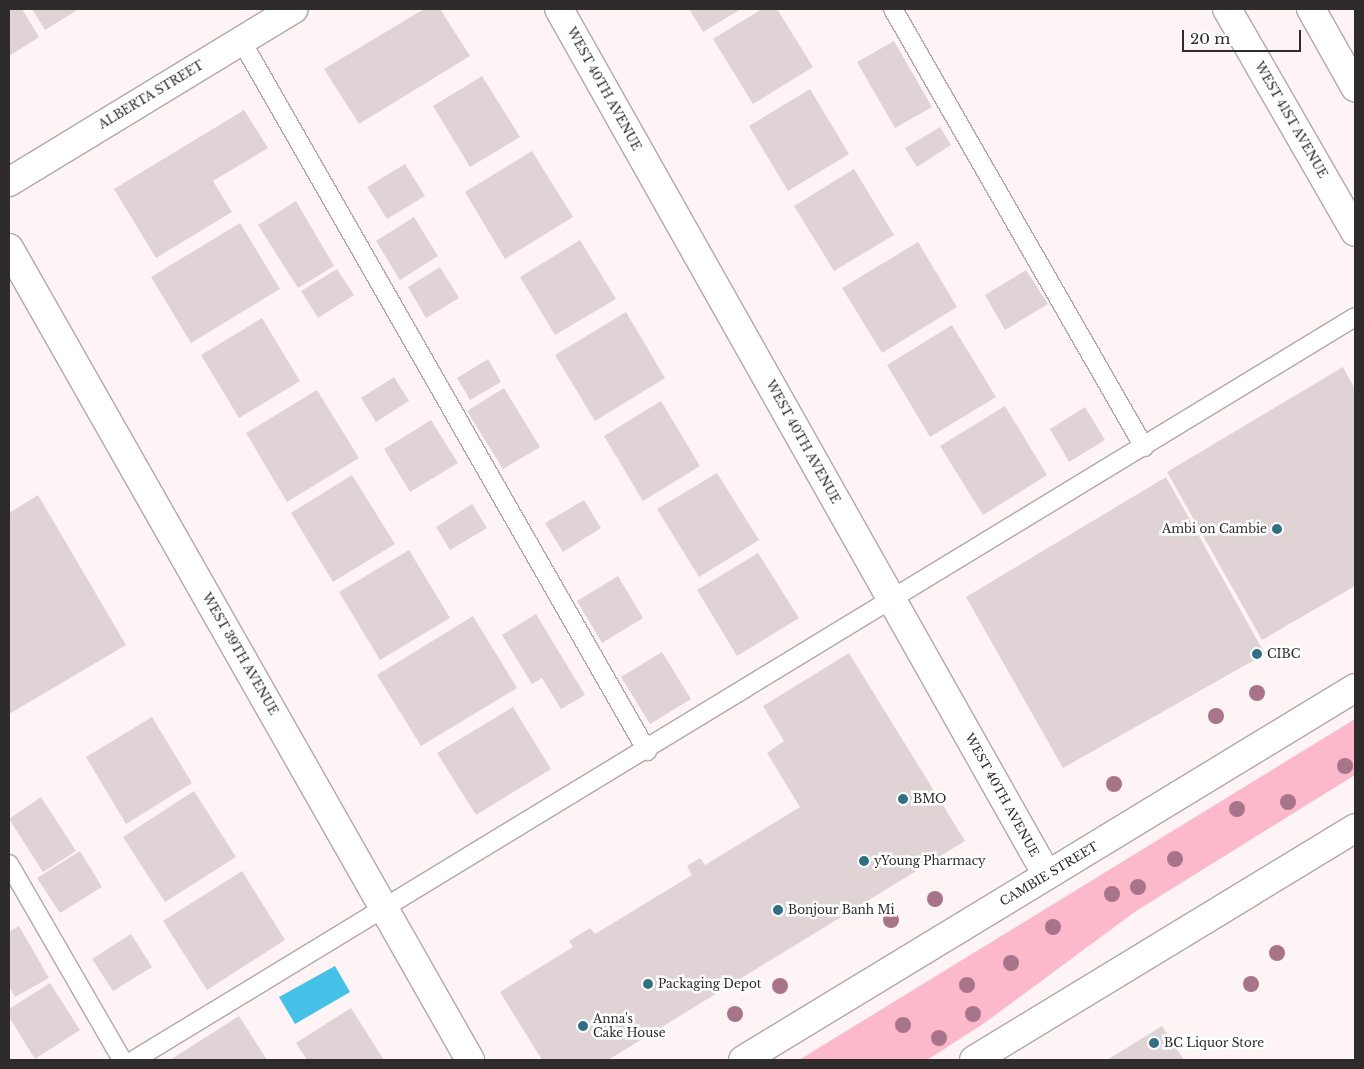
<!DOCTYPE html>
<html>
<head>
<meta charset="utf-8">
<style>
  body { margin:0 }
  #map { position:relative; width:1364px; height:1069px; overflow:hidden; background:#fef4f6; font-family:"Libre Baskerville",serif }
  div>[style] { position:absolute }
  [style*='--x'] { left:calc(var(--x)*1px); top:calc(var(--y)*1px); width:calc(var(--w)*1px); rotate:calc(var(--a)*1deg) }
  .green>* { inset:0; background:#fbb9cb }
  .water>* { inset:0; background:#45c0e7 }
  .building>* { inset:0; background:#dfd3d6 }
  .roads { filter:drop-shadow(1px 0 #b3a7aa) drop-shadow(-1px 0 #b3a7aa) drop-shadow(0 1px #b3a7aa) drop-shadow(0 -1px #b3a7aa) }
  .lane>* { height:18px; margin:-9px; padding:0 9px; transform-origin:9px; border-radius:9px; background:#fff }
  .street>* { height:28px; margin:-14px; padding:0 14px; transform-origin:14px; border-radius:14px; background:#fff }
  .secondary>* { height:28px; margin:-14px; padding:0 14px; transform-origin:14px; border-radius:14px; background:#fff }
  .trees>* { width:16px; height:16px; margin:-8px; border-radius:50%; background:#a87489 }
  .dots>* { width:14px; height:14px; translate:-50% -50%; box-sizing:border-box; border:2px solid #fff; border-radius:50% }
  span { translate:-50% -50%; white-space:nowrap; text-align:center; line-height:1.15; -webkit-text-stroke:5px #fff; paint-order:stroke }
  .street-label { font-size:12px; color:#2f2b2c }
  .poi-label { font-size:12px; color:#2f2b2c }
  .right { translate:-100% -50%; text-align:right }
  .left { translate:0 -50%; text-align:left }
  .frame { position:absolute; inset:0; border:10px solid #2f2b2c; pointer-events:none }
  .scale { position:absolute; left:1182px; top:30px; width:119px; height:22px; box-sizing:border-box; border:2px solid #2f2b2c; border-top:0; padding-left:6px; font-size:15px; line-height:18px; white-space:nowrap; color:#2f2b2c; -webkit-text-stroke:4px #fff; paint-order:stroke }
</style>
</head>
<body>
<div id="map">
  <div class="green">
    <div style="clip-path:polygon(1355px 719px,1355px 775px,1136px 911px,983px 1024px,927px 1060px,799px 1060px)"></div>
  </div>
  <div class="water">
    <div style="clip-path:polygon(335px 966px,350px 992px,295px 1024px,279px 997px)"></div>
  </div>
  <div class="building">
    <div style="clip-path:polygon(9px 9px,22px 9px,39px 37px,9px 56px)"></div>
    <div style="clip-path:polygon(32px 9px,79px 9px,45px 30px)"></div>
    <div style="clip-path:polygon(424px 9px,440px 9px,470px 56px,359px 124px,324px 69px)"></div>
    <div style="clip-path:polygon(689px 9px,741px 9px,703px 32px)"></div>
    <div style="clip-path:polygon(762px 9px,777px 9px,813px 67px,753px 104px,713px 39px)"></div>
    <div style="clip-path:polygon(894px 41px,932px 107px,895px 128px,857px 62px)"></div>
    <div style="clip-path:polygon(482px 76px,520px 137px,470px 167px,433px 106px)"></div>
    <div style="clip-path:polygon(810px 89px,849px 154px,788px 191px,749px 126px)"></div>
    <div style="clip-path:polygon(244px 110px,268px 148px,213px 181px,232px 212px,156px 258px,114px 189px)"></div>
    <div style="clip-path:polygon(940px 127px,951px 145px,917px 167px,905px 148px)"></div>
    <div style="clip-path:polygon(532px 151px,573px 217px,505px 259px,465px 192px)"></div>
    <div style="clip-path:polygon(405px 164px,425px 196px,387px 219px,367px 187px)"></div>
    <div style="clip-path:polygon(854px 169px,894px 235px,834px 271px,794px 206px)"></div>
    <div style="clip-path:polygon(296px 201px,334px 266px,298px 288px,258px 225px)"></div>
    <div style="clip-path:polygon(414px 217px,438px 256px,400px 280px,376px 241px)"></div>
    <div style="clip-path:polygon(240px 223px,280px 289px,191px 343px,151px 277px)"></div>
    <div style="clip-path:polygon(580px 240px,616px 299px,555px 335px,520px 277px)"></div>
    <div style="clip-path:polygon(918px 242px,957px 307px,882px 353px,842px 288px)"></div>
    <div style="clip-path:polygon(440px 267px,459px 298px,426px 318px,408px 287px)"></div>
    <div style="clip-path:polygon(337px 269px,354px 295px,318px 318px,301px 291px)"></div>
    <div style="clip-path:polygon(1026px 270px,1048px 304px,1005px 330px,985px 295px)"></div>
    <div style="clip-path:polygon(626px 312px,665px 378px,595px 421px,555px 355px)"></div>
    <div style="clip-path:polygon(262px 318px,300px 381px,239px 418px,201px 355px)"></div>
    <div style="clip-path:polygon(952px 325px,996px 397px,930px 437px,887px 365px)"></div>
    <div style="clip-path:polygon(488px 359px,501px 382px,470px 400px,457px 378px)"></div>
    <div style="clip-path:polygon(1343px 367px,1355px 389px,1355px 586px,1262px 640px,1167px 472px)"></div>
    <div style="clip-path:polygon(394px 377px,409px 401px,376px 422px,361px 398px)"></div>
    <div style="clip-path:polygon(504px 388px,540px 447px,503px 469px,467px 411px)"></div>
    <div style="clip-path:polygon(317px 390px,359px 458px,287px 502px,246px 433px)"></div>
    <div style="clip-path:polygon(661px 401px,700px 466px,643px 501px,604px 436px)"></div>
    <div style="clip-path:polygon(1005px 406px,1047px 475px,983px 515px,940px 446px)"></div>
    <div style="clip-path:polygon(1085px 407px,1105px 440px,1069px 462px,1050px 429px)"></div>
    <div style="clip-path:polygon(431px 420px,458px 463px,410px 492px,384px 449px)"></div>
    <div style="clip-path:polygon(717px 473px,759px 540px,699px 577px,657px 509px)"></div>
    <div style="clip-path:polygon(352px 475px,395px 544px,333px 582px,291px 513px)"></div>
    <div style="clip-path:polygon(1166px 477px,1265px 654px,1063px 768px,966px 597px)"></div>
    <div style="clip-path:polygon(38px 495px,126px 645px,9px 714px,9px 513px)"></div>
    <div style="clip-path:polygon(584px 500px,601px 528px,563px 552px,545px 523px)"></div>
    <div style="clip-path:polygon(472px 504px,487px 528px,450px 550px,436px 527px)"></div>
    <div style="clip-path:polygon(409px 550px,450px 618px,380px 660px,339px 592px)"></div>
    <div style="clip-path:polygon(758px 553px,799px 618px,737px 656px,697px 590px)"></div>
    <div style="clip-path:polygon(618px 576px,643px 618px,602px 643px,577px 601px)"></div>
    <div style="clip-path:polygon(536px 614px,585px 695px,561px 709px,542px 678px,532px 684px,502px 635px)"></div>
    <div style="clip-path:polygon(473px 616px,517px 688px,421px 746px,377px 675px)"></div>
    <div style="clip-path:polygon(662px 652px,691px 699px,650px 724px,621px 677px)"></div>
    <div style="clip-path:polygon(849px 653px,965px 841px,608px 1060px,542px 1060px,500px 992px,573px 947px,569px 941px,590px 928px,595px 934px,692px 875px,687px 866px,700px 858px,705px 865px,800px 807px,767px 753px,784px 741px,763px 706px)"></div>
    <div style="clip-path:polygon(513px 707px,551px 769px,476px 815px,437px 753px)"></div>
    <div style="clip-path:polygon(152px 717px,192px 783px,126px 824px,86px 757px)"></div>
    <div style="clip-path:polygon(194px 791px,236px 857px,165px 902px,123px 837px)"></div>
    <div style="clip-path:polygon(41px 797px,76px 851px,43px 872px,9px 819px)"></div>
    <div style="clip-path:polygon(80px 851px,102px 887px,60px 913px,37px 878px)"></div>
    <div style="clip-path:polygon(242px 871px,285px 940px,207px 990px,163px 921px)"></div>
    <div style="clip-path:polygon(19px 926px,49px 978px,15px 997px,9px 986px,9px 932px)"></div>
    <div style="clip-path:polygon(131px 934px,152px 967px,113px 991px,92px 959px)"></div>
    <div style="clip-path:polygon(50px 983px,80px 1030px,35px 1059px,9px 1017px,9px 1009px)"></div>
    <div style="clip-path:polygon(351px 1008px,384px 1060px,307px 1060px,296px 1043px)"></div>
    <div style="clip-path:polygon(239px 1016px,267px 1060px,170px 1060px)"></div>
    <div style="clip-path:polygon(1162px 1026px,1184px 1060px,1107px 1060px)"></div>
  </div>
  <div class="roads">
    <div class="lane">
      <div style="--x:893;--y:9;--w:505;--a:60.18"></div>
      <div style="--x:241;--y:40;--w:819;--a:60.27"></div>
      <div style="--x:9;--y:864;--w:226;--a:60"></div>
      <div style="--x:134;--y:1060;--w:1429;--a:-31.32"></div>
    </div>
    <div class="street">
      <div style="--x:559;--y:9;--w:994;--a:60.6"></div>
      <div style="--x:9;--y:182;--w:333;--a:-31.3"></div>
      <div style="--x:9;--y:248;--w:934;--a:60.41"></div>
    </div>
    <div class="secondary">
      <div style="--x:1227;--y:9;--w:257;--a:60.1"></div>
      <div style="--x:1311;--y:9;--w:90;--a:60.6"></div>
      <div style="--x:743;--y:1060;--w:716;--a:-31.29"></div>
      <div style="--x:974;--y:1060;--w:446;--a:-31.3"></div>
    </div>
  </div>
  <div class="trees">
    <div style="left:1257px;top:693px"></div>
    <div style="left:1216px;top:716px"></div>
    <div style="left:1345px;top:766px"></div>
    <div style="left:1114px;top:784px"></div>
    <div style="left:1288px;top:802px"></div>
    <div style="left:1237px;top:809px"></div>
    <div style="left:1175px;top:859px"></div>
    <div style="left:1138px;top:887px"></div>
    <div style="left:1112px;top:894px"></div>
    <div style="left:935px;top:899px"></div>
    <div style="left:891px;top:920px"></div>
    <div style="left:1053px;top:927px"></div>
    <div style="left:1277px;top:953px"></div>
    <div style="left:1011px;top:963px"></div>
    <div style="left:1251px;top:984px"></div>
    <div style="left:967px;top:985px"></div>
    <div style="left:780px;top:986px"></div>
    <div style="left:735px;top:1014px"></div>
    <div style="left:973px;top:1014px"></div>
    <div style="left:903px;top:1025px"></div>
    <div style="left:939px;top:1038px"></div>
  </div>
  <div class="dots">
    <div style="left:1277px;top:529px;background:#316f85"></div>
    <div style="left:1257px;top:654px;background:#316f85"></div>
    <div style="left:903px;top:799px;background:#316f85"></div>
    <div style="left:864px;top:861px;background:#316f85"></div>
    <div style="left:778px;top:910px;background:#316f85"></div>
    <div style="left:648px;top:984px;background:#316f85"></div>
    <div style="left:583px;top:1026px;background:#316f85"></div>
    <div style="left:1154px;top:1043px;background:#316f85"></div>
  </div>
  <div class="street-label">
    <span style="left:604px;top:89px;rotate:61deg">WEST 40TH AVENUE</span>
    <span style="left:151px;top:95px;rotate:-31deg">ALBERTA STREET</span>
    <span style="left:1291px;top:120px;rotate:60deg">WEST 41ST AVENUE</span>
    <span style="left:803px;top:442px;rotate:61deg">WEST 40TH AVENUE</span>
    <span style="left:240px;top:654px;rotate:60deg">WEST 39TH AVENUE</span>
    <span style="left:1002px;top:795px;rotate:61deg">WEST 40TH AVENUE</span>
    <span style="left:1049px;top:874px;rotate:-31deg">CAMBIE STREET</span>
  </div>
  <div class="poi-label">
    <span class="right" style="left:1267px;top:529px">Ambi on Cambie</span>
    <span class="left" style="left:1267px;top:654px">CIBC</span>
    <span class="left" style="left:913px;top:799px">BMO</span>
    <span class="left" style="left:874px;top:861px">yYoung Pharmacy</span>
    <span class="left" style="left:788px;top:910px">Bonjour Banh Mi</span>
    <span class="left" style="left:658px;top:984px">Packaging Depot</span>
    <span class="left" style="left:593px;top:1026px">Anna's<br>Cake House</span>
    <span class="left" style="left:1164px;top:1043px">BC Liquor Store</span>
  </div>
  <div class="frame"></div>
  <div class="scale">20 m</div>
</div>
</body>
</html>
